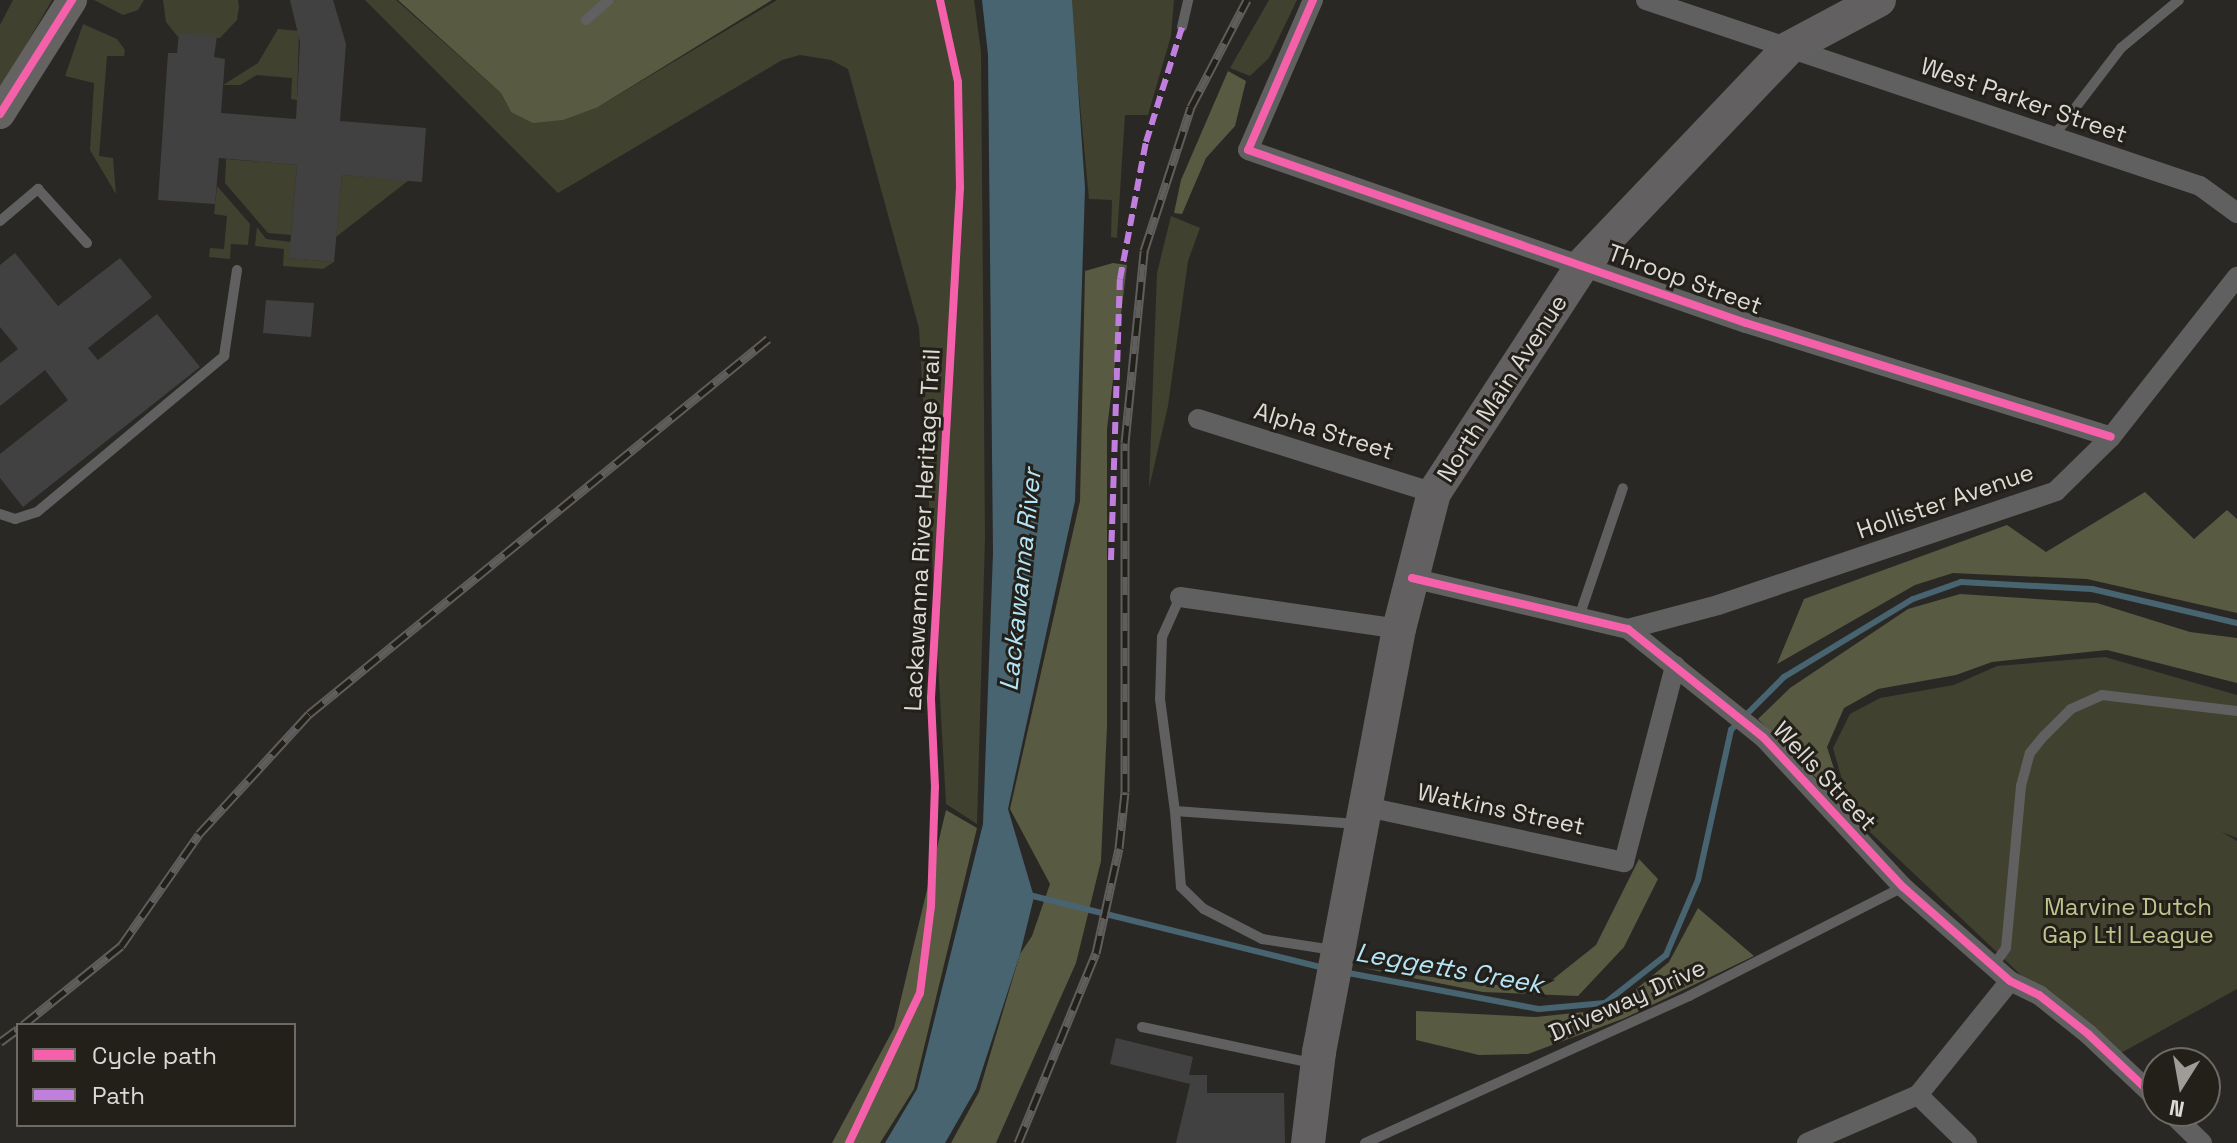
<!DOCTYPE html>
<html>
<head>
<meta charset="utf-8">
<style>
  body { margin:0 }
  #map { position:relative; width:2237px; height:1143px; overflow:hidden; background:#2a2825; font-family:"Space Grotesk",sans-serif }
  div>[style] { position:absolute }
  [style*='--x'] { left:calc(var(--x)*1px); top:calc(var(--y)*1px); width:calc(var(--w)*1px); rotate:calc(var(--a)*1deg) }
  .green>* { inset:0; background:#40412f }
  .forest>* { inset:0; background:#595a42 }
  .water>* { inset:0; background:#476470 }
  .stream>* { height:6px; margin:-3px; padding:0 3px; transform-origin:3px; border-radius:3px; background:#476470 }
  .building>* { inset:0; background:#424141 }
  .lane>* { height:10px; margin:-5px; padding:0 5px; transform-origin:5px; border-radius:5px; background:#616060 }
  .street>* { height:20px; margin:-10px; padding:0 10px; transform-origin:10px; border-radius:10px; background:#616060 }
  .secondary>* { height:30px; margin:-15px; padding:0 15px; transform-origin:15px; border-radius:15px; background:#656361 }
  .primary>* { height:34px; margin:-17px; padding:0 17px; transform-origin:17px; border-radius:17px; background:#626060 }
  .rail>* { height:9px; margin-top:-4.5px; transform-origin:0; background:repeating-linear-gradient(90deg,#231f19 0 18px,#5f5e5c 0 36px); box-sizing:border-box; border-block:2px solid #5f5e5c }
  .quiet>* { height:6px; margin-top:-3px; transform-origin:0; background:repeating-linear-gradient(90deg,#c07fdc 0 12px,transparent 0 18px) }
  .cycleway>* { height:8px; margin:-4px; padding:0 4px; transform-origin:4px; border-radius:4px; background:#f560ab }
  span { translate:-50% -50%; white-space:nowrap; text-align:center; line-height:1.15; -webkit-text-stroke:6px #231f19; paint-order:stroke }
  .street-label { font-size:24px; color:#dddad6 }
  .park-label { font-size:24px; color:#bfc48e }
  .water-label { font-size:26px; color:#b3e4f8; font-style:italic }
  .legend { position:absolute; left:16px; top:1023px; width:280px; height:104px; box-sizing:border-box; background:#231f19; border:2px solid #6d6a65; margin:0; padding:10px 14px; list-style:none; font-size:24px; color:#dddad6 }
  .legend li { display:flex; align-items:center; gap:16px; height:40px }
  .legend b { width:40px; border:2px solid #6d6a65 }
  .north { position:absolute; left:2141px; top:1047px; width:80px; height:80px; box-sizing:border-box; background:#231f19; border:2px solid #6d6a65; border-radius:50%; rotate:191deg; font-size:22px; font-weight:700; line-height:32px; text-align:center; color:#dddad6 }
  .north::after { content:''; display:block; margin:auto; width:28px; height:36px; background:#9e9c98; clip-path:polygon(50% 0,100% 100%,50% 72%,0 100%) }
</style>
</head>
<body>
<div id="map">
  <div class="green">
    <div style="clip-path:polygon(13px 0,52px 0,0 90px,0 25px)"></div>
    <div style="clip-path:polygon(94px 0,144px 0,138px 10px,123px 15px)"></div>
    <div style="clip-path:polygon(163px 0,238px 0,239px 7px,237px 20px,220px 38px,178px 37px,166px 22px)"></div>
    <div style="clip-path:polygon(365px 0,396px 0,501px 93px,511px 112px,598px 107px,777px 0,974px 0,981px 52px,985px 538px,977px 824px,946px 804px,919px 328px,848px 69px,831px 60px,800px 55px,782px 60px,558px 193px)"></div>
    <div style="clip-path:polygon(1070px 0,1174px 0,1171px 36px,1148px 115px,1125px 115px,1117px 238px,1111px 237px,1112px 200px,1089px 199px)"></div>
    <div style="clip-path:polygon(1269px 0,1297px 0,1269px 58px,1250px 76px,1230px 68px)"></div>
    <div style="clip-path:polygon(83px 24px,117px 39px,125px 50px,124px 56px,107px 56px,99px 156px,113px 158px,116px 194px,90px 150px,94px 83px,65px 76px)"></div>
    <div style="clip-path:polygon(278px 29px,299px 31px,297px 100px,291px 99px,292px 78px,257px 75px,240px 85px,223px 85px,258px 63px)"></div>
    <div style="clip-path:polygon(226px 159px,297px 165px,291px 235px,268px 233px,225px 183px)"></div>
    <div style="clip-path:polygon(342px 175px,409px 180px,336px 237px)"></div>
    <div style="clip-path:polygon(217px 186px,250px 224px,248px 245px,231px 244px,230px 259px,209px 257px,210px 248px,224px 249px,227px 216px,214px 214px)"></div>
    <div style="clip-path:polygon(1171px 216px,1200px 228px,1188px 261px,1168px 406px,1149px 488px,1157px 273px)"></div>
    <div style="clip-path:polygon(257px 227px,266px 239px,291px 242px,290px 258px,334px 262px,323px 269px,283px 266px,284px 249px,255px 246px)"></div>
    <div style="clip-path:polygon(2105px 657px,2237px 695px,2237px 838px,2222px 832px,2237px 841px,2237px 989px,2119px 1054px,2021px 975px,1852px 815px,1833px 748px,1850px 714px,1880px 698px,1954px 685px,1997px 666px)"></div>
  </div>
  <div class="forest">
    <div style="clip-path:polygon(398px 0,772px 0,598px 107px,563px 120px,533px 123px,511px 112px,501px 93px)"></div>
    <div style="clip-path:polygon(1228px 71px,1246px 81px,1235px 126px,1206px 158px,1182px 214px,1174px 213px,1181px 180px)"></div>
    <div style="clip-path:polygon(1113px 263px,1127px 265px,1107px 429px,1107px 726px,1101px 861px,1076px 963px,996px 1143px,951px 1143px,979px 1092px,1020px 954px,1032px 936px,1050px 884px,1010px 809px,1080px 501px,1085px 271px)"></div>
    <div style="clip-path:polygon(2145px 492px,2194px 539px,2227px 510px,2237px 519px,2237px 613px,2087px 579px,1953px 573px,1915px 585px,1777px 664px,1804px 599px,2007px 525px,2046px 552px)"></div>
    <div style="clip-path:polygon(1960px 594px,2097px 603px,2190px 632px,2237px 638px,2237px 683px,2107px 650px,1992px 662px,1956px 675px,1878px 689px,1844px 708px,1827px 747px,1847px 809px,1758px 719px,1790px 688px,1908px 609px)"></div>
    <div style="clip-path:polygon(946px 810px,977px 828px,914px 1089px,880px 1143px,832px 1143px,894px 1028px)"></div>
    <div style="clip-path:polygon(1639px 859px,1658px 879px,1624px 947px,1578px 996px,1483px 992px,1363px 968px,1492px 985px,1547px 984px,1596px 945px)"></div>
    <div style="clip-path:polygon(1698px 908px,1754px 956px,1625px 1018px,1528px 1054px,1479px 1055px,1416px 1040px,1416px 1011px,1536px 1017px,1612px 1009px,1669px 962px)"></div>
  </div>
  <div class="water">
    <div style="clip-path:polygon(982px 0,1072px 0,1085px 188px,1075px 501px,1008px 809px,1034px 897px,1020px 954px,976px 1089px,945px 1143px,885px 1143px,917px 1089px,983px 824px,993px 553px,988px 55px)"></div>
  </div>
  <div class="stream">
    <div style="--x:1029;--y:895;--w:304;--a:13.9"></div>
    <div style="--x:1343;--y:972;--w:199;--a:10.7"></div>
    <div style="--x:1539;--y:1009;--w:66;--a:-5.2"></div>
    <div style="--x:1605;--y:1003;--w:78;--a:-38.2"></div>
    <div style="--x:1666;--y:955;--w:82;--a:-66.9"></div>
    <div style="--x:1698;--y:880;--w:154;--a:-77.6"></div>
    <div style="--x:1731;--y:730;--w:75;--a:-45"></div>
    <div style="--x:1784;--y:677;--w:151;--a:-31.2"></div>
    <div style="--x:1913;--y:599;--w:51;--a:-19.5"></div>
    <div style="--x:1961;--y:582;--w:131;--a:3.1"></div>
    <div style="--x:2092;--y:589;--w:149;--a:13.2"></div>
  </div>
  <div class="building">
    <div style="clip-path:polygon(290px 0,333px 0,346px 44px,340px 121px,426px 128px,422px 182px,342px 175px,334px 262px,289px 258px,297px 165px,219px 158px,215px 204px,158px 200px,168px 53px,177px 53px,179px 33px,217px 36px,214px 57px,225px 59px,221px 113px,296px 119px,300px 42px)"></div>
    <div style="clip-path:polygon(15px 253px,58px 306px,120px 258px,152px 297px,88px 348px,98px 360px,157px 314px,200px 367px,23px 507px,0 478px,0 454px,68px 400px,45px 370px,0 406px,0 363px,18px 349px,0 327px,0 265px)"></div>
    <div style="clip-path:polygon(266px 300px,314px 303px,311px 337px,263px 333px)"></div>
    <div style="clip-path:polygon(1116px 1038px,1193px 1057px,1189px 1075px,1207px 1075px,1207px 1093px,1284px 1093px,1285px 1143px,1176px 1143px,1190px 1084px,1110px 1064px)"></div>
  </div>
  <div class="lane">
    <div style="--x:586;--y:20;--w:30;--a:-41"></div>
    <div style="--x:1182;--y:27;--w:28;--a:-77"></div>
    <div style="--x:2053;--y:137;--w:112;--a:-52.6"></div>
    <div style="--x:2121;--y:48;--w:75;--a:-39.6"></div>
    <div style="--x:0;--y:221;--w:50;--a:-40.1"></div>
    <div style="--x:38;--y:189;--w:73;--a:47.8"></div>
    <div style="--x:0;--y:514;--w:16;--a:18"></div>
    <div style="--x:15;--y:519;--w:23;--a:-18"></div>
    <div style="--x:37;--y:512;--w:244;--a:-39.8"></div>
    <div style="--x:224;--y:356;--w:87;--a:-81.4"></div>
    <div style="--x:1180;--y:597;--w:44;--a:114.2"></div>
    <div style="--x:1162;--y:637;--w:62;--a:91.8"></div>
    <div style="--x:1160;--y:699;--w:113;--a:82.4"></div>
    <div style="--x:1175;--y:811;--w:183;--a:4.1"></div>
    <div style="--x:1579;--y:617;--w:136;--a:-71.2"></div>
    <div style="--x:1175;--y:811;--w:76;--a:85.5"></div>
    <div style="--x:1181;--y:887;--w:32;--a:44"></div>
    <div style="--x:1204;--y:909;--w:65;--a:27.3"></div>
    <div style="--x:1262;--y:939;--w:72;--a:8.8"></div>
    <div style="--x:1993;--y:966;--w:22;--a:-54"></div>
    <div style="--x:2006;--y:948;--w:163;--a:-84.7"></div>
    <div style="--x:2021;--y:786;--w:34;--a:-75"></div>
    <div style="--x:2030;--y:753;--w:22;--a:-51"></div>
    <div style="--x:2044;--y:736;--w:38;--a:-45"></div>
    <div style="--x:2071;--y:709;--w:34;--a:-24"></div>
    <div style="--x:2102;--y:695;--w:136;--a:6.8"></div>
    <div style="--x:1142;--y:1027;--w:174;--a:12"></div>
    <div style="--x:1365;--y:1143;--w:356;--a:-24.4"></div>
    <div style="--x:1689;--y:996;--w:240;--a:-27"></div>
  </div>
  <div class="street">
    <div style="--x:1313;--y:0;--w:163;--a:113.4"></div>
    <div style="--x:1248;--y:150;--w:527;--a:19.16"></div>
    <div style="--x:1746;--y:323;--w:382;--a:17.3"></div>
    <div style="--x:1646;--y:0;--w:584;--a:18.56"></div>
    <div style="--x:2200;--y:186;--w:46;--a:36.1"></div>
    <div style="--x:1198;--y:419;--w:247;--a:17.4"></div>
    <div style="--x:1412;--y:578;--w:222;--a:13.3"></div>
    <div style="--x:1628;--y:629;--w:173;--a:38.7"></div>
    <div style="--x:1763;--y:737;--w:205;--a:47"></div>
    <div style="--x:1903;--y:887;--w:142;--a:41.3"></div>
    <div style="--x:2010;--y:981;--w:32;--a:26"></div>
    <div style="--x:2039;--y:995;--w:63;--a:38.5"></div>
    <div style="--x:2088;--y:1034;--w:95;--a:43.3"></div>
    <div style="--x:1180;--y:597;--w:221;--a:8.3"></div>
    <div style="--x:1628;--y:629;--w:93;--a:-14.9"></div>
    <div style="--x:1718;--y:605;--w:357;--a:-18.6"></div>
    <div style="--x:2056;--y:491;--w:77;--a:-44.5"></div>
    <div style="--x:2111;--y:437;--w:204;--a:-51.8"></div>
    <div style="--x:1367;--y:807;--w:263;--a:12.1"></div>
    <div style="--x:1624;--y:862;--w:203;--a:-75.4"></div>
    <div style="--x:1918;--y:1095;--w:69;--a:44.4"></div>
    <div style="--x:2169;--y:1111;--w:46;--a:44.1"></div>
    <div style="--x:1807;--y:1143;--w:121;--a:-23.4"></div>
    <div style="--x:1918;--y:1095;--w:146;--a:-51.1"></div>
  </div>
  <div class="secondary">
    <div style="--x:0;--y:114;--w:135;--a:-57.7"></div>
  </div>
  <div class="primary">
    <div style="--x:1308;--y:1143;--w:92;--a:-83.1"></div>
    <div style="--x:1319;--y:1052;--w:430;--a:-79.3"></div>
    <div style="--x:1399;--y:629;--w:140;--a:-75.6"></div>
    <div style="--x:1434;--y:493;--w:273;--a:-56.9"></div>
    <div style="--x:1583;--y:264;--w:298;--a:-46.4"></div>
    <div style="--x:1789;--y:48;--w:102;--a:-28.1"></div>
  </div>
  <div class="rail">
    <div style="--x:23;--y:1025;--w:126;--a:-38.9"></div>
    <div style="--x:121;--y:946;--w:136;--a:-55.1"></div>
    <div style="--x:199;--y:834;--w:163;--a:-47.5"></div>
    <div style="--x:309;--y:714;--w:593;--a:-39.25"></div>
    <div style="--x:0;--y:1042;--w:22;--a:-36"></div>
    <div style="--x:1018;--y:1143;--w:205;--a:-67.7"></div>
    <div style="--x:1096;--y:953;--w:107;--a:-77.6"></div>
    <div style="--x:1119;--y:848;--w:56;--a:-83.9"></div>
    <div style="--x:1125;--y:792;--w:349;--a:-90"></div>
    <div style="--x:1125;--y:443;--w:193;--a:-84.3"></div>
    <div style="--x:1144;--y:251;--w:151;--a:-71.9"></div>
    <div style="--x:1191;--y:107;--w:121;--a:-62.4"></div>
  </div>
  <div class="quiet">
    <div style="--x:1111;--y:560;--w:281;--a:-88.2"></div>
    <div style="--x:1120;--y:279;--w:139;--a:-79.3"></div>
    <div style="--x:1146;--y:142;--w:121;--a:-72.6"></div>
  </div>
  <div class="cycleway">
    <div style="--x:1313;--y:0;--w:163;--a:113.4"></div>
    <div style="--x:1248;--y:150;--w:527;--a:19.16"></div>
    <div style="--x:1746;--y:323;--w:382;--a:17.3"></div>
    <div style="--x:0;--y:114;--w:135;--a:-57.7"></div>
    <div style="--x:1412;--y:578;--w:222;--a:13.3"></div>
    <div style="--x:1628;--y:629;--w:173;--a:38.7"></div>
    <div style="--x:1763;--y:737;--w:205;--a:47"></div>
    <div style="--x:1903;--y:887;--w:142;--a:41.3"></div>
    <div style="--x:2010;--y:981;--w:32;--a:26"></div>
    <div style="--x:2039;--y:995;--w:63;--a:38.5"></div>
    <div style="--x:2088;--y:1034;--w:95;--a:43.3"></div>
    <div style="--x:849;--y:1143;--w:166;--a:-64.7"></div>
    <div style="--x:920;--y:993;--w:88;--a:-82.8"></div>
    <div style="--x:931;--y:906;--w:119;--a:-88.1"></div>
    <div style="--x:935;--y:787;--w:89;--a:-92.6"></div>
    <div style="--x:931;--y:698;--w:511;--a:-86.75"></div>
    <div style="--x:960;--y:188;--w:106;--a:-91.1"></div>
    <div style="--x:958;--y:82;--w:84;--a:-102.4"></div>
  </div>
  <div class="street-label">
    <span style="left:2024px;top:100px;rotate:19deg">West Parker Street</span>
    <span style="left:1685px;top:279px;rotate:20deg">Throop Street</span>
    <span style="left:1502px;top:388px;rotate:-57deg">North Main Avenue</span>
    <span style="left:1324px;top:431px;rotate:17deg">Alpha Street</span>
    <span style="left:1945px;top:501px;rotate:-19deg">Hollister Avenue</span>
    <span style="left:922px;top:530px;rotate:-87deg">Lackawanna River Heritage Trail</span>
    <span style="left:1825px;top:776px;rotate:47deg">Wells Street</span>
    <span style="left:1501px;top:809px;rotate:12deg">Watkins Street</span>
    <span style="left:1627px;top:1000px;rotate:-24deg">Driveway Drive</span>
  </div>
  <div class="park-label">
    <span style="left:2128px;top:921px">Marvine Dutch<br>Gap Ltl League</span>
  </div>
  <div class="water-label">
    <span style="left:1021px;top:580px;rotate:-84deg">Lackawanna River</span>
    <span style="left:1449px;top:969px;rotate:10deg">Leggetts Creek</span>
  </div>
  <ul class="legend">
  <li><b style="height:10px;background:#f560ab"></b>Cycle path</li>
  <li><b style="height:10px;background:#c07fdc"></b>Path</li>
  </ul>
  <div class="north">N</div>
</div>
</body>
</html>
